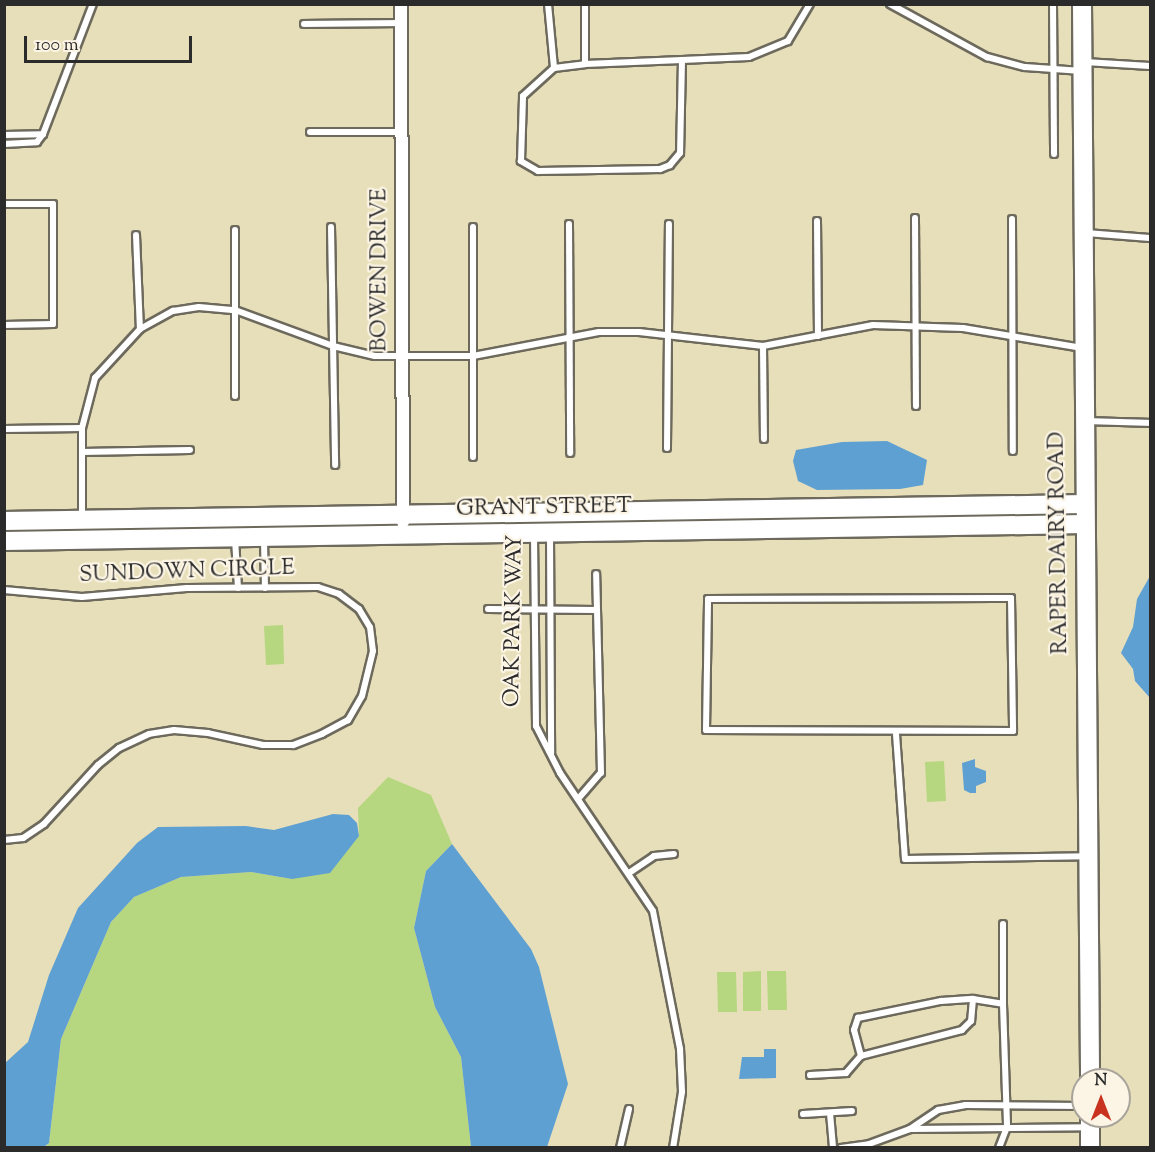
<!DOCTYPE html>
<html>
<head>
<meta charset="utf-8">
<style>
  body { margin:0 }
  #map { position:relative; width:1155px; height:1152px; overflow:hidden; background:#e7dfb9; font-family:"Sorts Mill Goudy",serif }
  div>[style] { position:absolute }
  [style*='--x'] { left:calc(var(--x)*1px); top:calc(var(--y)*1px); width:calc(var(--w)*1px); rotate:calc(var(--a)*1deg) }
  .green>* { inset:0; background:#b6d77f }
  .water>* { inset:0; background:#5fa0d2 }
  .roads { filter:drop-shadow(2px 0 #6d6a5d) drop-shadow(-2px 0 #6d6a5d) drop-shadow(0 2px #6d6a5d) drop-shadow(0 -2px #6d6a5d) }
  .lane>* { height:6px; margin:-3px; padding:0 3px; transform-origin:3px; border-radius:3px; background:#fff }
  .street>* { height:12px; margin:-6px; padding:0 6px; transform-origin:6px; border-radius:6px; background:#fff }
  .secondary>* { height:18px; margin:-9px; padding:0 9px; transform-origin:9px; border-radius:9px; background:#fff }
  span { translate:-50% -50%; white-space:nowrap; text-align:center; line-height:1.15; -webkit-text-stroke:4.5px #fcf5e5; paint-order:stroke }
  .street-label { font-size:22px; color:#2b2b2b }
  .frame { position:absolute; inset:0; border:6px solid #2b2b2b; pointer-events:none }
  .north { position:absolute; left:1071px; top:1068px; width:60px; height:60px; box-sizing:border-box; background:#fcf5e5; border:2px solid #a8a49b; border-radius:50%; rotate:0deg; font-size:16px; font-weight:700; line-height:24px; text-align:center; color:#2b2b2b }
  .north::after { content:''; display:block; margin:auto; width:21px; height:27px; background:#c8321e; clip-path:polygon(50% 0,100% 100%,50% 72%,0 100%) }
  .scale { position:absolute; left:24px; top:36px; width:168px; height:27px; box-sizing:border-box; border:3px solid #2b2b2b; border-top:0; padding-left:8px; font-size:18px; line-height:21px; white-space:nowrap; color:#2b2b2b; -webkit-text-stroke:4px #fcf5e5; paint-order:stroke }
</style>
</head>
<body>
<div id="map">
  <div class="green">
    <div style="clip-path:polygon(283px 625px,284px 664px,266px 665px,264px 626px)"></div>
    <div style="clip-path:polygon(944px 761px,946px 801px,927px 802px,925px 762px)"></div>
    <div style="clip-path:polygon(388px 777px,431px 795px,452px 844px,426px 871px,414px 928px,435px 1007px,461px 1057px,471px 1147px,44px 1148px,49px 1143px,61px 1039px,111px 922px,134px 897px,181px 877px,251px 872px,292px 879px,359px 836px,358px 808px)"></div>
    <div style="clip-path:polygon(761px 971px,761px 1011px,743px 1011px,743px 972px)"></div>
    <div style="clip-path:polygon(767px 971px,786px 971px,787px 1010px,768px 1010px)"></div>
    <div style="clip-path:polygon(717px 972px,736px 972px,737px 1012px,718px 1012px)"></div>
  </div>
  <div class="water">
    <div style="clip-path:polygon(887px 441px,927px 460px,923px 485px,900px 489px,817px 490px,798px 481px,793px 461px,796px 450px,842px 442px)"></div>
    <div style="clip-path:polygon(1150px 576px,1150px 698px,1135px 681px,1133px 669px,1121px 653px,1133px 627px,1137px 599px)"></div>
    <div style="clip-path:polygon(975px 759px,975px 767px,986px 771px,986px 782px,976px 786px,976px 793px,970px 793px,964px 790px,962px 763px)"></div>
    <div style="clip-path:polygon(333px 814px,349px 815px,357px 823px,359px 836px,330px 873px,292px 879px,251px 872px,181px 877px,134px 897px,111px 922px,61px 1039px,49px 1143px,44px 1147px,5px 1147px,5px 1063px,28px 1042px,49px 975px,78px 908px,137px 843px,158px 827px,246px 826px,274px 830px)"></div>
    <div style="clip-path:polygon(452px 844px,531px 949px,539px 967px,568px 1084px,547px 1147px,471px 1147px,461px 1057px,435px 1007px,414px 928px,426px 871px)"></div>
    <div style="clip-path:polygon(764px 1049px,776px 1049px,776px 1078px,739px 1079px,742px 1057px,764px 1057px)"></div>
  </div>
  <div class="roads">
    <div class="lane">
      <div style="--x:548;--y:4;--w:64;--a:84.6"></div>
      <div style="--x:585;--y:4;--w:60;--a:90"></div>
      <div style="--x:890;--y:4;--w:111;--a:28.7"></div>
      <div style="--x:987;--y:57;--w:39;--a:15"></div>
      <div style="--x:1025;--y:67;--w:57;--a:4"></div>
      <div style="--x:1053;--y:4;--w:150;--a:89.6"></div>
      <div style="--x:304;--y:24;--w:97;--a:-0.6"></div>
      <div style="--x:682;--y:60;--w:93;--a:91.2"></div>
      <div style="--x:680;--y:153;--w:16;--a:130"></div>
      <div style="--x:670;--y:165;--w:11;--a:158"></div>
      <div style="--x:660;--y:169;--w:122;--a:179.1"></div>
      <div style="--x:538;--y:171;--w:20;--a:-150"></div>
      <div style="--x:521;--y:161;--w:65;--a:-88.2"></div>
      <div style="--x:523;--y:96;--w:42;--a:-42.1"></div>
      <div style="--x:554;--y:68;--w:31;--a:-7"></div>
      <div style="--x:585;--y:64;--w:97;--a:-2.4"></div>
      <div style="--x:682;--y:60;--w:67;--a:-2.6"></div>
      <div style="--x:749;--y:57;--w:42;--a:-22.3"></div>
      <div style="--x:788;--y:41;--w:43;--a:-59.3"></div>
      <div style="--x:1085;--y:62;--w:65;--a:3.5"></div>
      <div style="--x:310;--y:132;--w:92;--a:0"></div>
      <div style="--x:4;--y:135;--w:39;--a:-1"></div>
      <div style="--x:4;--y:144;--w:33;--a:-3"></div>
      <div style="--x:37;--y:142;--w:10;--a:-53"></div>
      <div style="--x:43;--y:134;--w:139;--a:-69"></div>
      <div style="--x:4;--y:204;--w:49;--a:0"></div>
      <div style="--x:53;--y:204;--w:120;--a:90"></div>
      <div style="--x:53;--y:324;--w:49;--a:178.8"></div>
      <div style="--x:915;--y:218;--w:188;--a:89.7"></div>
      <div style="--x:1012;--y:219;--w:232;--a:89.8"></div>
      <div style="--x:817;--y:221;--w:115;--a:89.5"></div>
      <div style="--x:569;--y:224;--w:229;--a:89.7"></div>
      <div style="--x:331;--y:227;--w:238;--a:89"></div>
      <div style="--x:235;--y:230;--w:166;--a:90"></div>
      <div style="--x:1086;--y:233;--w:64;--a:4.5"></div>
      <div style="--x:136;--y:235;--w:94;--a:87.6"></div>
      <div style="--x:763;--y:346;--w:93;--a:89.4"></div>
      <div style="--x:1088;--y:421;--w:62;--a:1.8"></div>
      <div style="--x:4;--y:429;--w:78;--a:-0.7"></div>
      <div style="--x:667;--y:448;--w:224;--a:-89.5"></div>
      <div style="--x:82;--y:452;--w:108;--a:-1.1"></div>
      <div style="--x:473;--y:457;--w:230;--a:-90"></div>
      <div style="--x:82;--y:516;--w:88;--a:-90"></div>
      <div style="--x:82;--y:428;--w:52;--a:-75.4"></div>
      <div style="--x:95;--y:378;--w:67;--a:-47.4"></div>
      <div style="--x:140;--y:329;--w:38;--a:-29"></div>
      <div style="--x:173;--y:311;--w:26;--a:-9"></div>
      <div style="--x:199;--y:307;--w:36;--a:5"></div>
      <div style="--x:235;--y:310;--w:104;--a:20.2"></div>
      <div style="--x:333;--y:346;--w:43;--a:13.4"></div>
      <div style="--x:375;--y:356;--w:98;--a:0"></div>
      <div style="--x:473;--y:356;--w:128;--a:-10.8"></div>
      <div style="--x:599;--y:332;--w:40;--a:0"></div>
      <div style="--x:639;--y:332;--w:125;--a:6.4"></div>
      <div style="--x:763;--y:346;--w:112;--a:-10.8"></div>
      <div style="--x:873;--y:325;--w:90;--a:1.9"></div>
      <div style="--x:963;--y:328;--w:121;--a:9.5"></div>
      <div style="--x:534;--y:535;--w:191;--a:89.4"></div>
      <div style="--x:536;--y:726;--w:53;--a:62.9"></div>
      <div style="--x:560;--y:773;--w:166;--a:56"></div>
      <div style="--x:653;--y:911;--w:141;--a:78.9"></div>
      <div style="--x:680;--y:1049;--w:43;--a:87.3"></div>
      <div style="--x:682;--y:1092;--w:57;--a:99.1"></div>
      <div style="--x:550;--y:535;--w:218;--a:89.7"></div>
      <div style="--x:235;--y:539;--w:49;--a:86.5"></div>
      <div style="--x:264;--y:540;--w:48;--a:88.8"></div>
      <div style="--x:4;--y:590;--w:78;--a:5.1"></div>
      <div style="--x:82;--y:597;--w:105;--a:-4.9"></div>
      <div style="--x:187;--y:588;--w:131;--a:-0.4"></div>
      <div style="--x:318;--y:587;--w:22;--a:18"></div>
      <div style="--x:339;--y:594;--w:25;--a:37"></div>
      <div style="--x:359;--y:609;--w:21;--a:59"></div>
      <div style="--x:370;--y:627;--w:24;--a:83"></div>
      <div style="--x:373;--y:651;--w:46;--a:103.7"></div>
      <div style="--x:362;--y:696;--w:28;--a:120"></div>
      <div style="--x:348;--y:720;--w:30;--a:152"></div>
      <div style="--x:322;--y:734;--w:31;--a:159"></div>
      <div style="--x:293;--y:745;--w:30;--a:180"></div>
      <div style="--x:263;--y:745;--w:56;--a:-167.7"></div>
      <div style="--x:208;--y:733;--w:34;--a:-175"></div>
      <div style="--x:174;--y:730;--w:25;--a:171"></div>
      <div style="--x:149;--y:734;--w:33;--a:155"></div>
      <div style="--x:119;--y:748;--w:27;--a:141"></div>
      <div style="--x:98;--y:765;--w:80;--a:132.5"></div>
      <div style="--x:44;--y:824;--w:25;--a:146"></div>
      <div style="--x:23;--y:838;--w:19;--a:174"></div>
      <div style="--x:1011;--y:598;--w:133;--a:89.1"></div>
      <div style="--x:1013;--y:731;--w:307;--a:-179.8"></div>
      <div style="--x:706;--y:730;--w:131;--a:-89.1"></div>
      <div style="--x:708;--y:599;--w:303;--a:-0.2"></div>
      <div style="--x:488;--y:609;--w:108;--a:0.5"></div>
      <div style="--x:896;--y:734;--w:125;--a:85.9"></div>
      <div style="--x:905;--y:859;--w:182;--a:-0.9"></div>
      <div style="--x:578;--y:799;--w:35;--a:-49"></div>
      <div style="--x:601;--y:773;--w:199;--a:-91.4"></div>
      <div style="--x:629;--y:873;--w:30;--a:-34"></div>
      <div style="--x:654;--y:856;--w:20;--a:-6"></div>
      <div style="--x:973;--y:999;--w:22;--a:95"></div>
      <div style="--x:971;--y:1021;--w:13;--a:135"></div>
      <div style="--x:962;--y:1030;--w:104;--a:165.6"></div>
      <div style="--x:861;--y:1056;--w:27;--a:-105"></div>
      <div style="--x:854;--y:1030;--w:13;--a:-72"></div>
      <div style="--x:858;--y:1018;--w:85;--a:-11.6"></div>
      <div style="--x:941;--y:1001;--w:32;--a:-4"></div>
      <div style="--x:973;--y:999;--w:30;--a:9"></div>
      <div style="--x:1003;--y:1004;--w:123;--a:88.1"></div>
      <div style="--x:1007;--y:1127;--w:22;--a:111"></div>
      <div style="--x:1003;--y:1004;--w:80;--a:-90"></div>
      <div style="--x:810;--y:1075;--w:36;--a:-3"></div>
      <div style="--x:846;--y:1073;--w:23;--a:-49"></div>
      <div style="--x:830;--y:1113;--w:35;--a:85"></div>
      <div style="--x:803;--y:1114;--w:49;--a:-3.5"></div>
      <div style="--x:910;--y:1129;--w:179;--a:-0.6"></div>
      <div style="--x:620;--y:1148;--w:40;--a:-77"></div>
      <div style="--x:841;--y:1148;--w:28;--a:-8"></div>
      <div style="--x:869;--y:1144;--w:44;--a:-20.1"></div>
      <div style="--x:910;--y:1129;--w:34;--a:-34"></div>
      <div style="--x:938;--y:1110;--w:27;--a:-10"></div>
      <div style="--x:965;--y:1105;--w:118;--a:0.5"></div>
    </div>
    <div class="street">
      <div style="--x:401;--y:4;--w:518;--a:89.78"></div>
    </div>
    <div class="secondary">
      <div style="--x:1082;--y:4;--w:1076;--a:89.57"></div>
      <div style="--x:4;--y:521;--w:1080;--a:-0.9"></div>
      <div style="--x:4;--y:541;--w:1080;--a:-0.9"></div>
      <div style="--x:1090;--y:1116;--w:32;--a:90"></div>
    </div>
  </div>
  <div class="street-label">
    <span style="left:381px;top:270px;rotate:-90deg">BOWEN DRIVE</span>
    <span style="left:544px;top:509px;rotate:-1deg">GRANT STREET</span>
    <span style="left:1060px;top:543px;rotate:-91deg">RAPER DAIRY ROAD</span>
    <span style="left:187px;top:573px;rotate:-2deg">SUNDOWN CIRCLE</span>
    <span style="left:515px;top:621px;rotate:-89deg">OAK PARK WAY</span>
  </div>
  <div class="frame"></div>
  <div class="north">N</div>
  <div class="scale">100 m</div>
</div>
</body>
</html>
